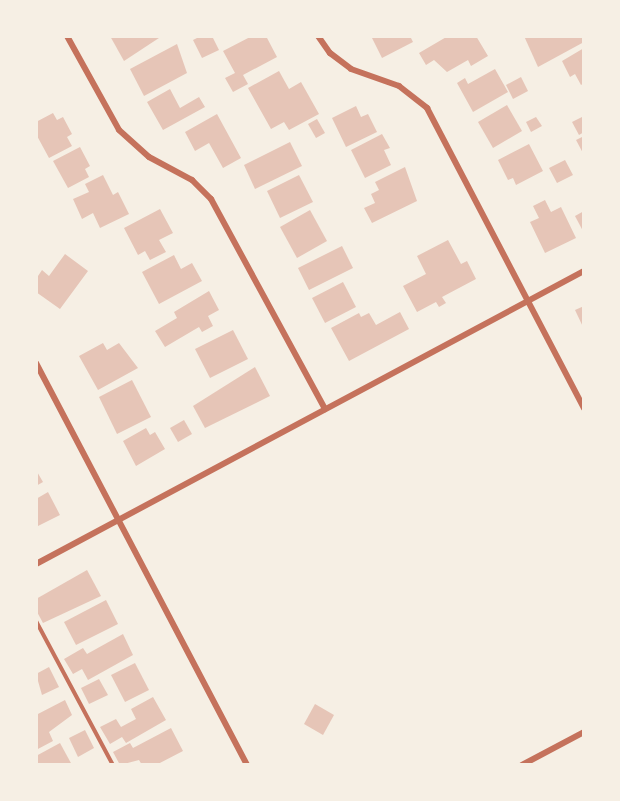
<!DOCTYPE html>
<html>
<head>
<meta charset="utf-8">
<style>
  body { margin:0 }
  #map { position:relative; width:620px; height:801px; overflow:hidden; background:#f6efe4; font-family:Montserrat,sans-serif }
  div>[style] { position:absolute }
  [style*='--x'] { left:calc(var(--x)*1px); top:calc(var(--y)*1px); width:calc(var(--w)*1px); rotate:calc(var(--a)*1deg) }
  .building>* { inset:0; background:#e6c5b7 }
  .service>* { height:4px; margin:-2px; padding:0 2px; transform-origin:2px; border-radius:2px; background:#c5725c }
  .minor>* { height:6px; margin:-3px; padding:0 3px; transform-origin:3px; border-radius:3px; background:#c5725c }
  span { translate:-50% -50%; white-space:nowrap; text-align:center; line-height:1.15; -webkit-text-stroke:5px #f6efe4; paint-order:stroke }
  .frame { position:absolute; inset:0; border:38px solid #f6efe4; pointer-events:none }
</style>
</head>
<body>
<div id="map">
  <div class="building">
    <div style="clip-path:polygon(110px 36px,162px 36px,124px 61px)"></div>
    <div style="clip-path:polygon(201px 36px,212px 36px,219px 50px,202px 58px,193px 40px)"></div>
    <div style="clip-path:polygon(252px 36px,266px 36px,277px 57px,243px 75px,248px 84px,233px 92px,225px 78px,235px 73px,223px 51px)"></div>
    <div style="clip-path:polygon(371px 36px,410px 36px,413px 42px,382px 58px)"></div>
    <div style="clip-path:polygon(448px 36px,476px 36px,488px 56px,471px 66px,468px 60px,447px 72px,434px 60px,426px 65px,419px 53px)"></div>
    <div style="clip-path:polygon(524px 36px,584px 36px,584px 42px,538px 67px)"></div>
    <div style="clip-path:polygon(177px 44px,187px 73px,144px 96px,130px 69px)"></div>
    <div style="clip-path:polygon(584px 48px,584px 83px,581px 85px,575px 74px,570px 77px,562px 61px)"></div>
    <div style="clip-path:polygon(495px 69px,508px 92px,473px 112px,457px 83px,465px 78px,468px 84px)"></div>
    <div style="clip-path:polygon(279px 71px,289px 89px,301px 82px,319px 114px,289px 130px,284px 122px,271px 129px,248px 88px)"></div>
    <div style="clip-path:polygon(521px 77px,528px 91px,513px 99px,506px 85px)"></div>
    <div style="clip-path:polygon(170px 89px,180px 108px,199px 97px,205px 107px,163px 130px,147px 102px)"></div>
    <div style="clip-path:polygon(507px 105px,522px 131px,493px 148px,478px 122px)"></div>
    <div style="clip-path:polygon(356px 106px,361px 117px,368px 114px,377px 132px,346px 147px,332px 118px)"></div>
    <div style="clip-path:polygon(53px 113px,57px 120px,63px 117px,72px 134px,67px 137px,72px 146px,49px 158px,36px 134px,36px 122px)"></div>
    <div style="clip-path:polygon(217px 114px,241px 158px,223px 168px,209px 143px,195px 151px,185px 132px)"></div>
    <div style="clip-path:polygon(584px 116px,584px 132px,579px 135px,572px 122px)"></div>
    <div style="clip-path:polygon(536px 117px,542px 126px,531px 132px,526px 122px)"></div>
    <div style="clip-path:polygon(317px 119px,325px 133px,316px 138px,308px 124px)"></div>
    <div style="clip-path:polygon(382px 134px,390px 148px,384px 150px,391px 165px,365px 178px,351px 150px)"></div>
    <div style="clip-path:polygon(584px 136px,584px 155px,576px 140px)"></div>
    <div style="clip-path:polygon(290px 142px,302px 166px,255px 189px,244px 165px)"></div>
    <div style="clip-path:polygon(529px 144px,543px 171px,516px 185px,513px 178px,508px 180px,498px 160px)"></div>
    <div style="clip-path:polygon(80px 147px,90px 166px,85px 169px,89px 177px,68px 188px,53px 161px)"></div>
    <div style="clip-path:polygon(565px 160px,573px 175px,557px 183px,549px 168px)"></div>
    <div style="clip-path:polygon(405px 167px,417px 201px,372px 223px,364px 208px,375px 203px,371px 194px,379px 190px,375px 182px)"></div>
    <div style="clip-path:polygon(103px 175px,113px 195px,118px 192px,129px 214px,100px 228px,93px 213px,82px 219px,73px 199px,89px 192px,85px 184px)"></div>
    <div style="clip-path:polygon(299px 175px,313px 202px,280px 218px,267px 191px)"></div>
    <div style="clip-path:polygon(545px 200px,551px 212px,561px 207px,576px 238px,545px 253px,530px 222px,539px 218px,533px 206px)"></div>
    <div style="clip-path:polygon(160px 209px,173px 233px,159px 240px,166px 252px,150px 260px,145px 251px,138px 255px,124px 228px)"></div>
    <div style="clip-path:polygon(310px 210px,327px 241px,297px 258px,280px 227px)"></div>
    <div style="clip-path:polygon(584px 211px,584px 233px,575px 216px)"></div>
    <div style="clip-path:polygon(448px 240px,461px 264px,467px 261px,476px 279px,442px 297px,446px 303px,439px 307px,436px 302px,417px 312px,403px 286px,426px 274px,417px 256px)"></div>
    <div style="clip-path:polygon(342px 246px,353px 268px,309px 290px,298px 268px)"></div>
    <div style="clip-path:polygon(65px 254px,88px 271px,60px 309px,36px 292px,36px 279px,42px 270px,49px 276px)"></div>
    <div style="clip-path:polygon(174px 255px,181px 269px,192px 263px,202px 281px,159px 304px,142px 272px)"></div>
    <div style="clip-path:polygon(343px 282px,356px 307px,325px 323px,312px 298px)"></div>
    <div style="clip-path:polygon(209px 291px,219px 310px,208px 316px,213px 326px,202px 332px,199px 327px,165px 347px,155px 331px,177px 318px,174px 312px)"></div>
    <div style="clip-path:polygon(584px 306px,584px 329px,575px 310px)"></div>
    <div style="clip-path:polygon(400px 312px,409px 329px,349px 361px,331px 328px,359px 313px,361px 317px,369px 313px,376px 325px)"></div>
    <div style="clip-path:polygon(233px 330px,248px 359px,210px 378px,195px 349px)"></div>
    <div style="clip-path:polygon(103px 343px,107px 350px,119px 343px,138px 368px,98px 390px,79px 356px)"></div>
    <div style="clip-path:polygon(255px 367px,270px 396px,205px 428px,193px 406px)"></div>
    <div style="clip-path:polygon(132px 380px,151px 417px,117px 434px,99px 397px)"></div>
    <div style="clip-path:polygon(184px 420px,192px 434px,178px 442px,170px 428px)"></div>
    <div style="clip-path:polygon(146px 428px,150px 435px,155px 432px,165px 449px,136px 466px,123px 441px)"></div>
    <div style="clip-path:polygon(36px 470px,43px 482px,36px 486px)"></div>
    <div style="clip-path:polygon(48px 492px,60px 515px,38px 526px,36px 499px)"></div>
    <div style="clip-path:polygon(87px 570px,101px 596px,43px 623px,36px 610px,36px 599px)"></div>
    <div style="clip-path:polygon(106px 600px,118px 624px,76px 645px,64px 622px)"></div>
    <div style="clip-path:polygon(123px 634px,133px 655px,88px 680px,82px 669px,73px 674px,64px 659px,83px 648px,87px 654px)"></div>
    <div style="clip-path:polygon(135px 663px,149px 690px,125px 702px,111px 675px)"></div>
    <div style="clip-path:polygon(49px 667px,59px 687px,42px 695px,36px 674px)"></div>
    <div style="clip-path:polygon(99px 679px,108px 695px,89px 704px,81px 688px)"></div>
    <div style="clip-path:polygon(153px 697px,166px 720px,126px 743px,122px 737px,110px 744px,100px 727px,116px 719px,121px 727px,136px 719px,131px 709px)"></div>
    <div style="clip-path:polygon(65px 700px,72px 715px,49px 732px,53px 741px,36px 750px,36px 715px)"></div>
    <div style="clip-path:polygon(315px 704px,334px 715px,323px 735px,304px 724px)"></div>
    <div style="clip-path:polygon(171px 728px,183px 751px,156px 765px,142px 765px,139px 760px,120px 765px,113px 752px,130px 743px,133px 748px)"></div>
    <div style="clip-path:polygon(85px 730px,94px 748px,78px 757px,69px 738px)"></div>
    <div style="clip-path:polygon(60px 743px,72px 765px,36px 765px,36px 756px)"></div>
  </div>
  <div class="service">
    <div style="--x:36;--y:621;--w:163;--a:61.9"></div>
  </div>
  <div class="minor">
    <div style="--x:67;--y:36;--w:107;--a:61"></div>
    <div style="--x:119;--y:130;--w:40;--a:42"></div>
    <div style="--x:149;--y:157;--w:49;--a:28.1"></div>
    <div style="--x:192;--y:180;--w:27;--a:45"></div>
    <div style="--x:211;--y:199;--w:239;--a:61.5"></div>
    <div style="--x:318;--y:36;--w:21;--a:55"></div>
    <div style="--x:330;--y:53;--w:26;--a:37"></div>
    <div style="--x:351;--y:69;--w:51;--a:19.5"></div>
    <div style="--x:399;--y:86;--w:36;--a:38"></div>
    <div style="--x:427;--y:108;--w:339;--a:62.4"></div>
    <div style="--x:36;--y:363;--w:454;--a:62.3"></div>
    <div style="--x:36;--y:564;--w:621;--a:-28.13"></div>
    <div style="--x:522;--y:765;--w:70;--a:-28"></div>
  </div>
  <div class="frame"></div>
</div>
</body>
</html>
